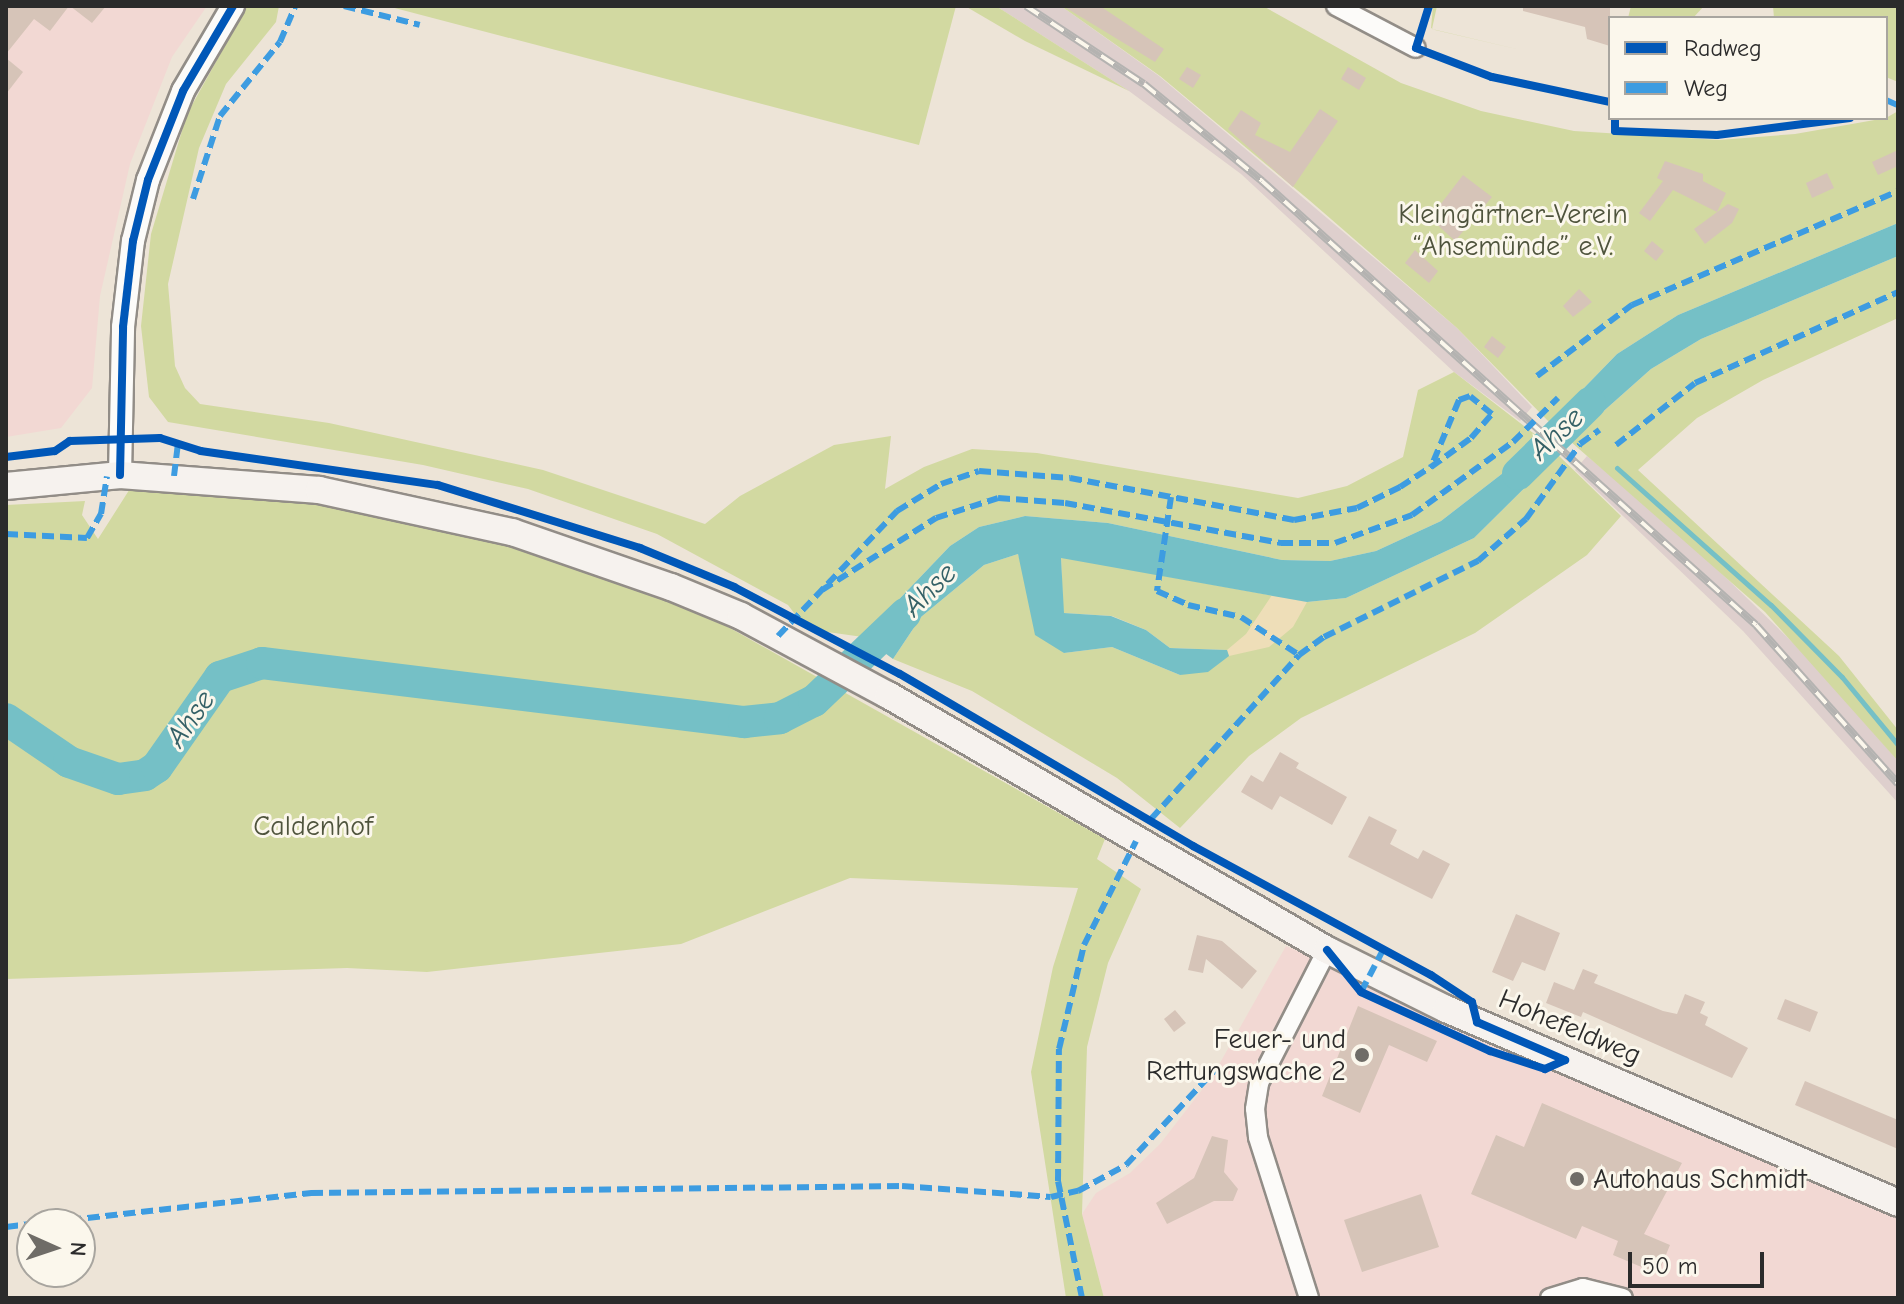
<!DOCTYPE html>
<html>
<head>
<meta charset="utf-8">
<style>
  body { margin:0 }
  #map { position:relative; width:1904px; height:1304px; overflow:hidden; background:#ede4d7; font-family:"Comic Neue",sans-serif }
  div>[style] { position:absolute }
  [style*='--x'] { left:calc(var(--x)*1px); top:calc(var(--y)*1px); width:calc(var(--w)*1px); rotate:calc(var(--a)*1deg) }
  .built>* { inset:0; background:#f2d8d3 }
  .industrial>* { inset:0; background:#decfcd }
  .green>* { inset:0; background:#d2d9a1 }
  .sand>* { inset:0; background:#eedeb8 }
  .water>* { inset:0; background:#75c0c6 }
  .stream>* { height:5px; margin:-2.5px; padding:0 2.5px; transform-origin:2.5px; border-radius:2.5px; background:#75c0c6 }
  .river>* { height:32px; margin:-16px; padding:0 16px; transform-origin:16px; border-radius:16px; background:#75c0c6 }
  .building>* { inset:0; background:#d6c4b8 }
  .roads { filter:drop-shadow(2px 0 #928d87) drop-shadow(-2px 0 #928d87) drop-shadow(0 2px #928d87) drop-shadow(0 -2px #928d87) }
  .minor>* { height:18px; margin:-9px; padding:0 9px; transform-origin:9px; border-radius:9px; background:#fcfbf9 }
  .tertiary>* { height:22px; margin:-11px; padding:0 11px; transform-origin:11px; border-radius:11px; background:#fcfbf9 }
  .secondary>* { height:26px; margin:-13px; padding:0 13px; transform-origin:13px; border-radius:13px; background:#f6f2ee }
  .rail>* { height:8px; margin-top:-4px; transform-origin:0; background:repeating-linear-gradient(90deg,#fbf7ec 0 15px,#b4b3b1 0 30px); box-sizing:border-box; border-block:2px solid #b4b3b1 }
  .quiet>* { height:6px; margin-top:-3px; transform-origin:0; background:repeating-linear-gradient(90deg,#3d9ce1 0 12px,transparent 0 18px) }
  .cycleway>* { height:8px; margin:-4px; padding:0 4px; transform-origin:4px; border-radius:4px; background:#0057b8 }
  .dots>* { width:22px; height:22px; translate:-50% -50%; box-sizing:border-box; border:4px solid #fbf7ec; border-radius:50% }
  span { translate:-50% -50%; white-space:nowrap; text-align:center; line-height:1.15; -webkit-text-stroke:6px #fbf7ec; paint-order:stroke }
  .park-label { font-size:28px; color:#4f543d }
  .street-label { font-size:28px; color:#2b2b2b }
  .poi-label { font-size:28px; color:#2b2b2b }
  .right { translate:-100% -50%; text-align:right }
  .left { translate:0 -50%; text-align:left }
  .water-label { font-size:30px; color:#346066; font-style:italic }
  .frame { position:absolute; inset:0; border:8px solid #2b2b2b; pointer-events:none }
  .legend { position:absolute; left:1608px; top:16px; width:280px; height:104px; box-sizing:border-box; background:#fbf7ec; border:2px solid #a8a59f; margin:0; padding:10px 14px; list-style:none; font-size:24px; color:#2b2b2b }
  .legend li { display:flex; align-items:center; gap:16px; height:40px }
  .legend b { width:40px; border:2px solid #a8a59f }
  .north { position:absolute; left:16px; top:1208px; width:80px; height:80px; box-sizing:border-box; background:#fbf7ec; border:2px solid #a8a59f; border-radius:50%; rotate:93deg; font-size:22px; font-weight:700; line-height:32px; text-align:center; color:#2b2b2b }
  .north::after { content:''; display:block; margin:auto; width:28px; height:36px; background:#6f6c67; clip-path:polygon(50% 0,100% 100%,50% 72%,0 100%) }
  .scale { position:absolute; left:1628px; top:1252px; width:136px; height:36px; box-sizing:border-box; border:4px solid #2b2b2b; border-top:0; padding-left:10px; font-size:24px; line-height:28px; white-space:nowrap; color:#2b2b2b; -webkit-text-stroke:6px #fbf7ec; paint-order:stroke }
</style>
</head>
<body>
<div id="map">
  <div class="built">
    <div style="clip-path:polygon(6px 6px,207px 6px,172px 57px,130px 164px,100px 296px,92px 388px,61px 428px,6px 437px)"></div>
    <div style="clip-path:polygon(1286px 946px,1898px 1211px,1898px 1298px,1104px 1298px,1082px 1214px,1096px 1193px,1130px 1173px,1160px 1144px,1212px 1077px)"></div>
  </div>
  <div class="industrial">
    <div style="clip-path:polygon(996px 6px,1061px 6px,1159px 76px,1457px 328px,1532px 407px,1520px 421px,1454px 372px,1241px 174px,1129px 91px)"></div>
    <div style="clip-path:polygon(1587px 456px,1686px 539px,1816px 665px,1898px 761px,1898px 803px,1743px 631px,1575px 470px)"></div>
  </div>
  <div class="green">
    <div style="clip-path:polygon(247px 6px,279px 6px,276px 22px,226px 84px,199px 148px,168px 284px,175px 366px,185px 388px,200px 404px,329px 423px,543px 470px,705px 524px,740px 496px,834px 445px,891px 436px,885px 489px,924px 467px,972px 449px,1037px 453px,1298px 498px,1347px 486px,1403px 457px,1418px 390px,1454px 372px,1537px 436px,1503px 473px,1441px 521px,1376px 551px,1330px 561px,1282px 560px,1108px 523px,1025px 516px,979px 527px,950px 546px,863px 637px,806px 629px,788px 605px,657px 534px,528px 489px,423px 465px,168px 422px,149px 397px,141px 326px,151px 234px,187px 114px)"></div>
    <div style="clip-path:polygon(387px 6px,956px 6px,919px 145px)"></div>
    <div style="clip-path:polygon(965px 6px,996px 6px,1129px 91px,1025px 41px)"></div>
    <div style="clip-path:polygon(1061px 6px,1263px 6px,1401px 83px,1481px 111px,1574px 131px,1719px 140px,1795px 134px,1886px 118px,1898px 111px,1898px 223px,1678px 315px,1617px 354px,1550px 423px,1457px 328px,1309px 200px,1160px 76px)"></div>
    <div style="clip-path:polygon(1433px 6px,1437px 6px,1432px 29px,1610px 71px,1435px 30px,1431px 28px)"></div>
    <div style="clip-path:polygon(1631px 6px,1704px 6px,1693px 18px,1628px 18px)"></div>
    <div style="clip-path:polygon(1773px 6px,1898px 6px,1898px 82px,1886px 77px,1886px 18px,1774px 18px)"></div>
    <div style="clip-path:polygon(1898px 256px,1898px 318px,1763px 380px,1697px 418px,1638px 470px,1839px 656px,1898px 730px,1898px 761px,1765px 612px,1570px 441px,1651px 369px,1701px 339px)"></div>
    <div style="clip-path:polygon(1558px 455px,1621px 516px,1587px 555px,1475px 633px,1301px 718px,1249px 756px,1180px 828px,1117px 778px,972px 691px,893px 659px,921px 617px,984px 565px,1018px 554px,1027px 584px,1064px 653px,1112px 647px,1180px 675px,1227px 650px,1170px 648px,1146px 630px,1112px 616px,1063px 613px,1061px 557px,1307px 602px,1346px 598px,1474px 538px)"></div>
    <div style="clip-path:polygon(133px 484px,383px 509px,560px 553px,698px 610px,1105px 839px,1097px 859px,1141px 889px,1108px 963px,1087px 1047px,1082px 1214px,1104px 1298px,1066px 1298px,1031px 1072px,1053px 967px,1078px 888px,850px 878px,681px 944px,427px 972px,347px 968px,6px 979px,6px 505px,85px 501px,82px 515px,98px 539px)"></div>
  </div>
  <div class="sand">
    <div style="clip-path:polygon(1272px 595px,1307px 602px,1293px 627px,1269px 647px,1229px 656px,1227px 650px,1246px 634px)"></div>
  </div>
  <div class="water">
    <div style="clip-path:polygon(1898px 223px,1898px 256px,1701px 339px,1651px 369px,1570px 441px,1550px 423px,1617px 354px,1678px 315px)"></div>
    <div style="clip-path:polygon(1537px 436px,1558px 455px,1474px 538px,1346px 598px,1307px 602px,1061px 558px,1064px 613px,1111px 616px,1146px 630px,1170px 648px,1227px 650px,1229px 656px,1208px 672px,1180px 675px,1112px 647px,1064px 653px,1035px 635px,1018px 554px,984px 565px,921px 617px,893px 659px,863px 637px,950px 546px,979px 527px,1025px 516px,1108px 523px,1282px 560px,1330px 561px,1376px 551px,1441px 521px,1503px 473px)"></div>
  </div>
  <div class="stream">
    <div style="--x:1617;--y:468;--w:206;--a:41.7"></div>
    <div style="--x:1771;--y:605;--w:101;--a:45.4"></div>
    <div style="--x:1842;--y:677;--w:88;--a:50.5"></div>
  </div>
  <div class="river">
    <div style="--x:1518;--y:474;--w:101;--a:-44.6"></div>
    <div style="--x:6;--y:719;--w:76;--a:34.3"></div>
    <div style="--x:69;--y:762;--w:52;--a:19.1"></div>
    <div style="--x:118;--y:779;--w:27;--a:-8"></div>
    <div style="--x:145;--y:775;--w:14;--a:-34"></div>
    <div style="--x:157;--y:767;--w:110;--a:-55"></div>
    <div style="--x:220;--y:677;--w:44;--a:-18.4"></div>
    <div style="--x:262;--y:663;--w:486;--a:7"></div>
    <div style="--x:744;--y:722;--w:36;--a:-6"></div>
    <div style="--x:780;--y:718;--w:38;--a:-27"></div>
    <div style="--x:814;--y:701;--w:126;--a:-43.7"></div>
  </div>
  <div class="building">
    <div style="clip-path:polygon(6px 6px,69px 6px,50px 31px,34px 19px,6px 54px)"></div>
    <div style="clip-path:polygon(70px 6px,106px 6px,92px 23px)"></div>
    <div style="clip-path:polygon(1063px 6px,1100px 6px,1164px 49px,1155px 62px)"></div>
    <div style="clip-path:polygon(1523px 6px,1610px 6px,1610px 46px,1587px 39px,1585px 27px,1523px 11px)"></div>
    <div style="clip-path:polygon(6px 58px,23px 72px,6px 94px)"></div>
    <div style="clip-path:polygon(1187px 67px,1201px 75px,1193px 88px,1179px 79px)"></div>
    <div style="clip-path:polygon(1348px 67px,1366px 78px,1359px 90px,1341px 79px)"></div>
    <div style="clip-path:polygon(1320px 109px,1338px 121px,1293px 187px,1228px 129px,1241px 110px,1261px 123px,1255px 135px,1290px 152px)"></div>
    <div style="clip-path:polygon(1898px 150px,1898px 166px,1878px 175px,1872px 162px)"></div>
    <div style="clip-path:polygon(1665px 161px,1703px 174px,1703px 181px,1726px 193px,1717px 212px,1673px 190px,1650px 221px,1639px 213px,1663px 181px,1657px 178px)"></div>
    <div style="clip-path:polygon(1827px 173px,1834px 188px,1812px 198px,1806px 183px)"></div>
    <div style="clip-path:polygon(1463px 175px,1492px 197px,1455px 241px,1430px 218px)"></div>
    <div style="clip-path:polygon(1728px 204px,1739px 209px,1732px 223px,1705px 244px,1694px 229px)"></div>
    <div style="clip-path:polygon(1652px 241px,1664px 251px,1656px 261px,1644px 251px)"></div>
    <div style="clip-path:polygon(1415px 250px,1438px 271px,1429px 283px,1405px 263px)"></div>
    <div style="clip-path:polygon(1579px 289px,1592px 302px,1573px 317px,1563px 306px)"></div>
    <div style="clip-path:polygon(1492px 336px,1506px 347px,1498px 358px,1484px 347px)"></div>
    <div style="clip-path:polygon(1280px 752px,1299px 763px,1296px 768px,1347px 797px,1332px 825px,1280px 796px,1272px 810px,1241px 792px,1251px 775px,1263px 782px)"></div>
    <div style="clip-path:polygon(1369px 816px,1397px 830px,1390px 844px,1418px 859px,1423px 850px,1450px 864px,1432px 899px,1348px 857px)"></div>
    <div style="clip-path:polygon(1516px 914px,1560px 933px,1545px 971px,1522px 962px,1513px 981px,1492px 972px)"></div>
    <div style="clip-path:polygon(1197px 935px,1222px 941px,1257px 971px,1242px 989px,1206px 959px,1203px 973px,1188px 970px)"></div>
    <div style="clip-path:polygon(1583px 969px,1598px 975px,1594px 983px,1663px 1011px,1677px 1014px,1685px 994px,1705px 1002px,1700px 1013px,1708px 1017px,1705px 1025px,1748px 1048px,1732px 1078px,1583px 1012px,1581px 1017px,1546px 1003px,1554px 982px,1574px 990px)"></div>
    <div style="clip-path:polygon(1785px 999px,1818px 1012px,1810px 1032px,1777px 1019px)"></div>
    <div style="clip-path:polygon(1358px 1006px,1437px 1041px,1427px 1062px,1389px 1045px,1360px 1113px,1322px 1096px)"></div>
    <div style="clip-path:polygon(1175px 1010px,1186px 1023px,1174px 1032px,1164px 1019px)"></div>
    <div style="clip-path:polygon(1805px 1081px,1898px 1120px,1898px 1149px,1795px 1105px)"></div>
    <div style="clip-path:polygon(1542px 1103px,1682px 1163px,1644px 1234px,1670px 1245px,1658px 1274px,1613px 1255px,1618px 1241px,1582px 1226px,1576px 1239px,1471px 1194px,1496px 1135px,1524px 1147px)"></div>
    <div style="clip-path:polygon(1212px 1136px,1228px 1140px,1224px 1172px,1238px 1189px,1233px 1201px,1214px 1201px,1167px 1224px,1156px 1203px,1194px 1178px)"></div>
    <div style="clip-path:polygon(1421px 1194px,1439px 1247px,1362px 1272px,1344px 1220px)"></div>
  </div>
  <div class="roads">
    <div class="minor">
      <div style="--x:1336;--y:6;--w:90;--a:27.7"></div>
      <div style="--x:1309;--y:1298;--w:169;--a:-107.6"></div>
      <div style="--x:1258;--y:1137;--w:28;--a:-96"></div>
      <div style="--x:1255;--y:1109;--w:26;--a:-81"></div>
      <div style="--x:1259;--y:1083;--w:149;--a:-62.9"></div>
      <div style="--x:1550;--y:1298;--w:34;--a:-17"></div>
      <div style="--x:1583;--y:1288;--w:41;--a:14"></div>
    </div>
    <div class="tertiary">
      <div style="--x:120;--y:475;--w:148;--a:-88.8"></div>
      <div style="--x:123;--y:327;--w:87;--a:-83.4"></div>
      <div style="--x:133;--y:241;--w:63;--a:-76.2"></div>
      <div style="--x:148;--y:180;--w:96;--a:-68.5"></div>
      <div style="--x:183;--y:91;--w:99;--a:-59.5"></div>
    </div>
    <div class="secondary">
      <div style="--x:6;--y:486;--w:115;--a:-5.5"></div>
      <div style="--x:120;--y:475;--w:200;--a:4.3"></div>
      <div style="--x:319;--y:490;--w:198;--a:12.3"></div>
      <div style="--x:512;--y:532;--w:168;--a:19.1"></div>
      <div style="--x:671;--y:587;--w:76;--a:22.5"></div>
      <div style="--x:741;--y:616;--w:167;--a:28.3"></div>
      <div style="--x:888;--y:695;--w:508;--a:30.15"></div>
      <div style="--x:1327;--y:950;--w:133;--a:26.4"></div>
      <div style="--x:1446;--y:1009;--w:492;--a:23.2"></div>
    </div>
  </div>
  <div class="rail">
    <div style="--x:1026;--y:6;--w:141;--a:33.5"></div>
    <div style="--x:1144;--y:84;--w:153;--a:39.4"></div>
    <div style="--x:1262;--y:181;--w:664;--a:41.95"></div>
    <div style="--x:1756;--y:625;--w:213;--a:48.2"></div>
  </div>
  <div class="quiet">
    <div style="--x:344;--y:6;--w:78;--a:14"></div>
    <div style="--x:1886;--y:100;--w:12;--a:24"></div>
    <div style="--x:193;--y:199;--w:87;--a:-72"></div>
    <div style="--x:220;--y:116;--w:95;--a:-51"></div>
    <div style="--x:280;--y:42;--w:39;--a:-67"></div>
    <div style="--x:1537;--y:376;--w:119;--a:-36.8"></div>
    <div style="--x:1632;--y:305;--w:289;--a:-23.2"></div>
    <div style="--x:1616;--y:445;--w:100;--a:-38.1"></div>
    <div style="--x:1695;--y:383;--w:222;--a:-24.1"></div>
    <div style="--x:174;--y:476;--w:32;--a:-83"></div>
    <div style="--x:1171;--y:497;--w:95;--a:98.5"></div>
    <div style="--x:1157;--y:591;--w:34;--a:24"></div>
    <div style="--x:1188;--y:605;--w:54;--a:12.8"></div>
    <div style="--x:1241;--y:617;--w:69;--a:33.2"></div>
    <div style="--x:6;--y:534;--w:81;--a:2.8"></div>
    <div style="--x:87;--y:538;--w:28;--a:-60"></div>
    <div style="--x:101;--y:514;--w:38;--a:-81"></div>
    <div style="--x:822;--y:590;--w:135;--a:-32.3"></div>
    <div style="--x:936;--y:518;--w:65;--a:-17.9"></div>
    <div style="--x:998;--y:498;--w:67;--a:4.3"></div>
    <div style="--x:1065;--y:503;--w:220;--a:10.5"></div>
    <div style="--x:1281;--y:543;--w:54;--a:0"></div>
    <div style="--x:1335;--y:543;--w:82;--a:-20"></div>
    <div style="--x:1412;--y:515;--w:125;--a:-35.9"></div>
    <div style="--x:1513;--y:442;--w:63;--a:-44.4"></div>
    <div style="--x:778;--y:636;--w:173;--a:-46.4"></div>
    <div style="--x:897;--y:511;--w:52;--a:-31.5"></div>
    <div style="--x:941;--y:484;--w:40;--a:-18.9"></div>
    <div style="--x:979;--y:471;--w:91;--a:4.4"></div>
    <div style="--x:1070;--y:478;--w:228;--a:10.6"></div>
    <div style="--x:1294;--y:520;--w:64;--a:-10.8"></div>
    <div style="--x:1357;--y:508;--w:48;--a:-26"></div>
    <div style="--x:1400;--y:487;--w:37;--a:-33"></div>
    <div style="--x:1431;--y:467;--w:49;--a:-35.9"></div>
    <div style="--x:1471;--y:438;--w:32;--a:-49"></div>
    <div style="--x:1492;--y:414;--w:28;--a:-141"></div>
    <div style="--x:1470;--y:396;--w:12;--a:160"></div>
    <div style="--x:1459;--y:400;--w:73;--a:112.7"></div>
    <div style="--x:1151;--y:819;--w:221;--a:-47.9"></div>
    <div style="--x:1299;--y:655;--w:31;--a:-36"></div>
    <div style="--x:1324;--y:637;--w:172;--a:-26.3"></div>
    <div style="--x:1478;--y:561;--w:64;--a:-41.2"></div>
    <div style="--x:1526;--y:519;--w:92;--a:-54.2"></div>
    <div style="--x:1580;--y:444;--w:24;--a:-36"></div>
    <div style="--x:1361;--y:992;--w:47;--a:-62.4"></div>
    <div style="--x:34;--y:1224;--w:279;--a:-6.4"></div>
    <div style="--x:311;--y:1193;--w:591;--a:-0.68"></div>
    <div style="--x:902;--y:1186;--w:149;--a:4.2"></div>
    <div style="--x:1051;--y:1197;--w:28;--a:-13"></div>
    <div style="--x:1078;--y:1191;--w:55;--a:-28.4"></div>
    <div style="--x:1126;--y:1165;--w:130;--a:-46.9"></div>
    <div style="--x:6;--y:1227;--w:26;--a:-7"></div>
    <div style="--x:1082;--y:1298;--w:119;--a:-101.6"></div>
    <div style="--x:1058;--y:1181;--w:132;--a:-89.6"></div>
    <div style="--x:1059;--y:1049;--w:107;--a:-76.5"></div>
    <div style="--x:1084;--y:945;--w:116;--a:-63.4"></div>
  </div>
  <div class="cycleway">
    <div style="--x:1429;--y:6;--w:44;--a:107.2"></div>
    <div style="--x:1416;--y:48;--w:81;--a:20.9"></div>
    <div style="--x:1492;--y:77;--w:121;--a:12"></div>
    <div style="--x:1615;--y:118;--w:13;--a:90"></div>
    <div style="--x:1615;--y:131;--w:102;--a:2.2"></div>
    <div style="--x:1717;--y:135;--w:134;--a:-7.3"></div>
    <div style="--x:6;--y:457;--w:49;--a:-7"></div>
    <div style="--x:55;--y:451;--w:18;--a:-34"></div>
    <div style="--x:70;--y:441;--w:90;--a:-1.9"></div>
    <div style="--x:160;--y:438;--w:43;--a:17.6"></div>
    <div style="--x:201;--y:451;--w:239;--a:8.2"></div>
    <div style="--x:438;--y:485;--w:212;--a:17.3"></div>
    <div style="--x:640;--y:548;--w:102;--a:22.5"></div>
    <div style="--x:734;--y:587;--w:187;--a:27.7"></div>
    <div style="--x:900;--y:674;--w:340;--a:30.4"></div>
    <div style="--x:1193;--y:846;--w:271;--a:28.5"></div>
    <div style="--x:1431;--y:975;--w:49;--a:33.4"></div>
    <div style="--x:1472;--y:1002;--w:21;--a:76"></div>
    <div style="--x:1477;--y:1022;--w:96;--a:23.4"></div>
    <div style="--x:120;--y:475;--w:148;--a:-88.8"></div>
    <div style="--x:123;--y:327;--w:87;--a:-83.4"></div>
    <div style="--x:133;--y:241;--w:63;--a:-76.2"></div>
    <div style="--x:148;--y:180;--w:96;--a:-68.5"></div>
    <div style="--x:183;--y:91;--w:99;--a:-59.5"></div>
    <div style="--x:1327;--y:950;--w:54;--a:51"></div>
    <div style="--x:1361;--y:992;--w:142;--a:24.6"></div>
    <div style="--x:1490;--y:1051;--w:58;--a:18.1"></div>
    <div style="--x:1545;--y:1069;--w:22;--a:-24"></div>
  </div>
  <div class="dots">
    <div style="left:1362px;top:1055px;background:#6f6c67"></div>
    <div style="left:1577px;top:1179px;background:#6f6c67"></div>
  </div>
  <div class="park-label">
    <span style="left:1513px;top:230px">Kleingärtner-Verein<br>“Ahsemünde” e.V.</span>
    <span style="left:313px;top:826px">Caldenhof</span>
  </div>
  <div class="street-label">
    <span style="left:1570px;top:1027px;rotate:23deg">Hohefeldweg</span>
  </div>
  <div class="poi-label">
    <span class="right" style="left:1346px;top:1055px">Feuer- und<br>Rettungswache 2</span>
    <span class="left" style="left:1593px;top:1179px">Autohaus Schmidt</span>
  </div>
  <div class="water-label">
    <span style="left:1557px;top:434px;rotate:-43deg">Ahse</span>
    <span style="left:930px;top:590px;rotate:-45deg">Ahse</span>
    <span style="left:191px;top:719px;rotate:-55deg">Ahse</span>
  </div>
  <div class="frame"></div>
  <ul class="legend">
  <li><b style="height:10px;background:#0057b8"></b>Radweg</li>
  <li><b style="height:10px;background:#3d9ce1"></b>Weg</li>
  </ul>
  <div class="north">N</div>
  <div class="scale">50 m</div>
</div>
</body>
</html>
